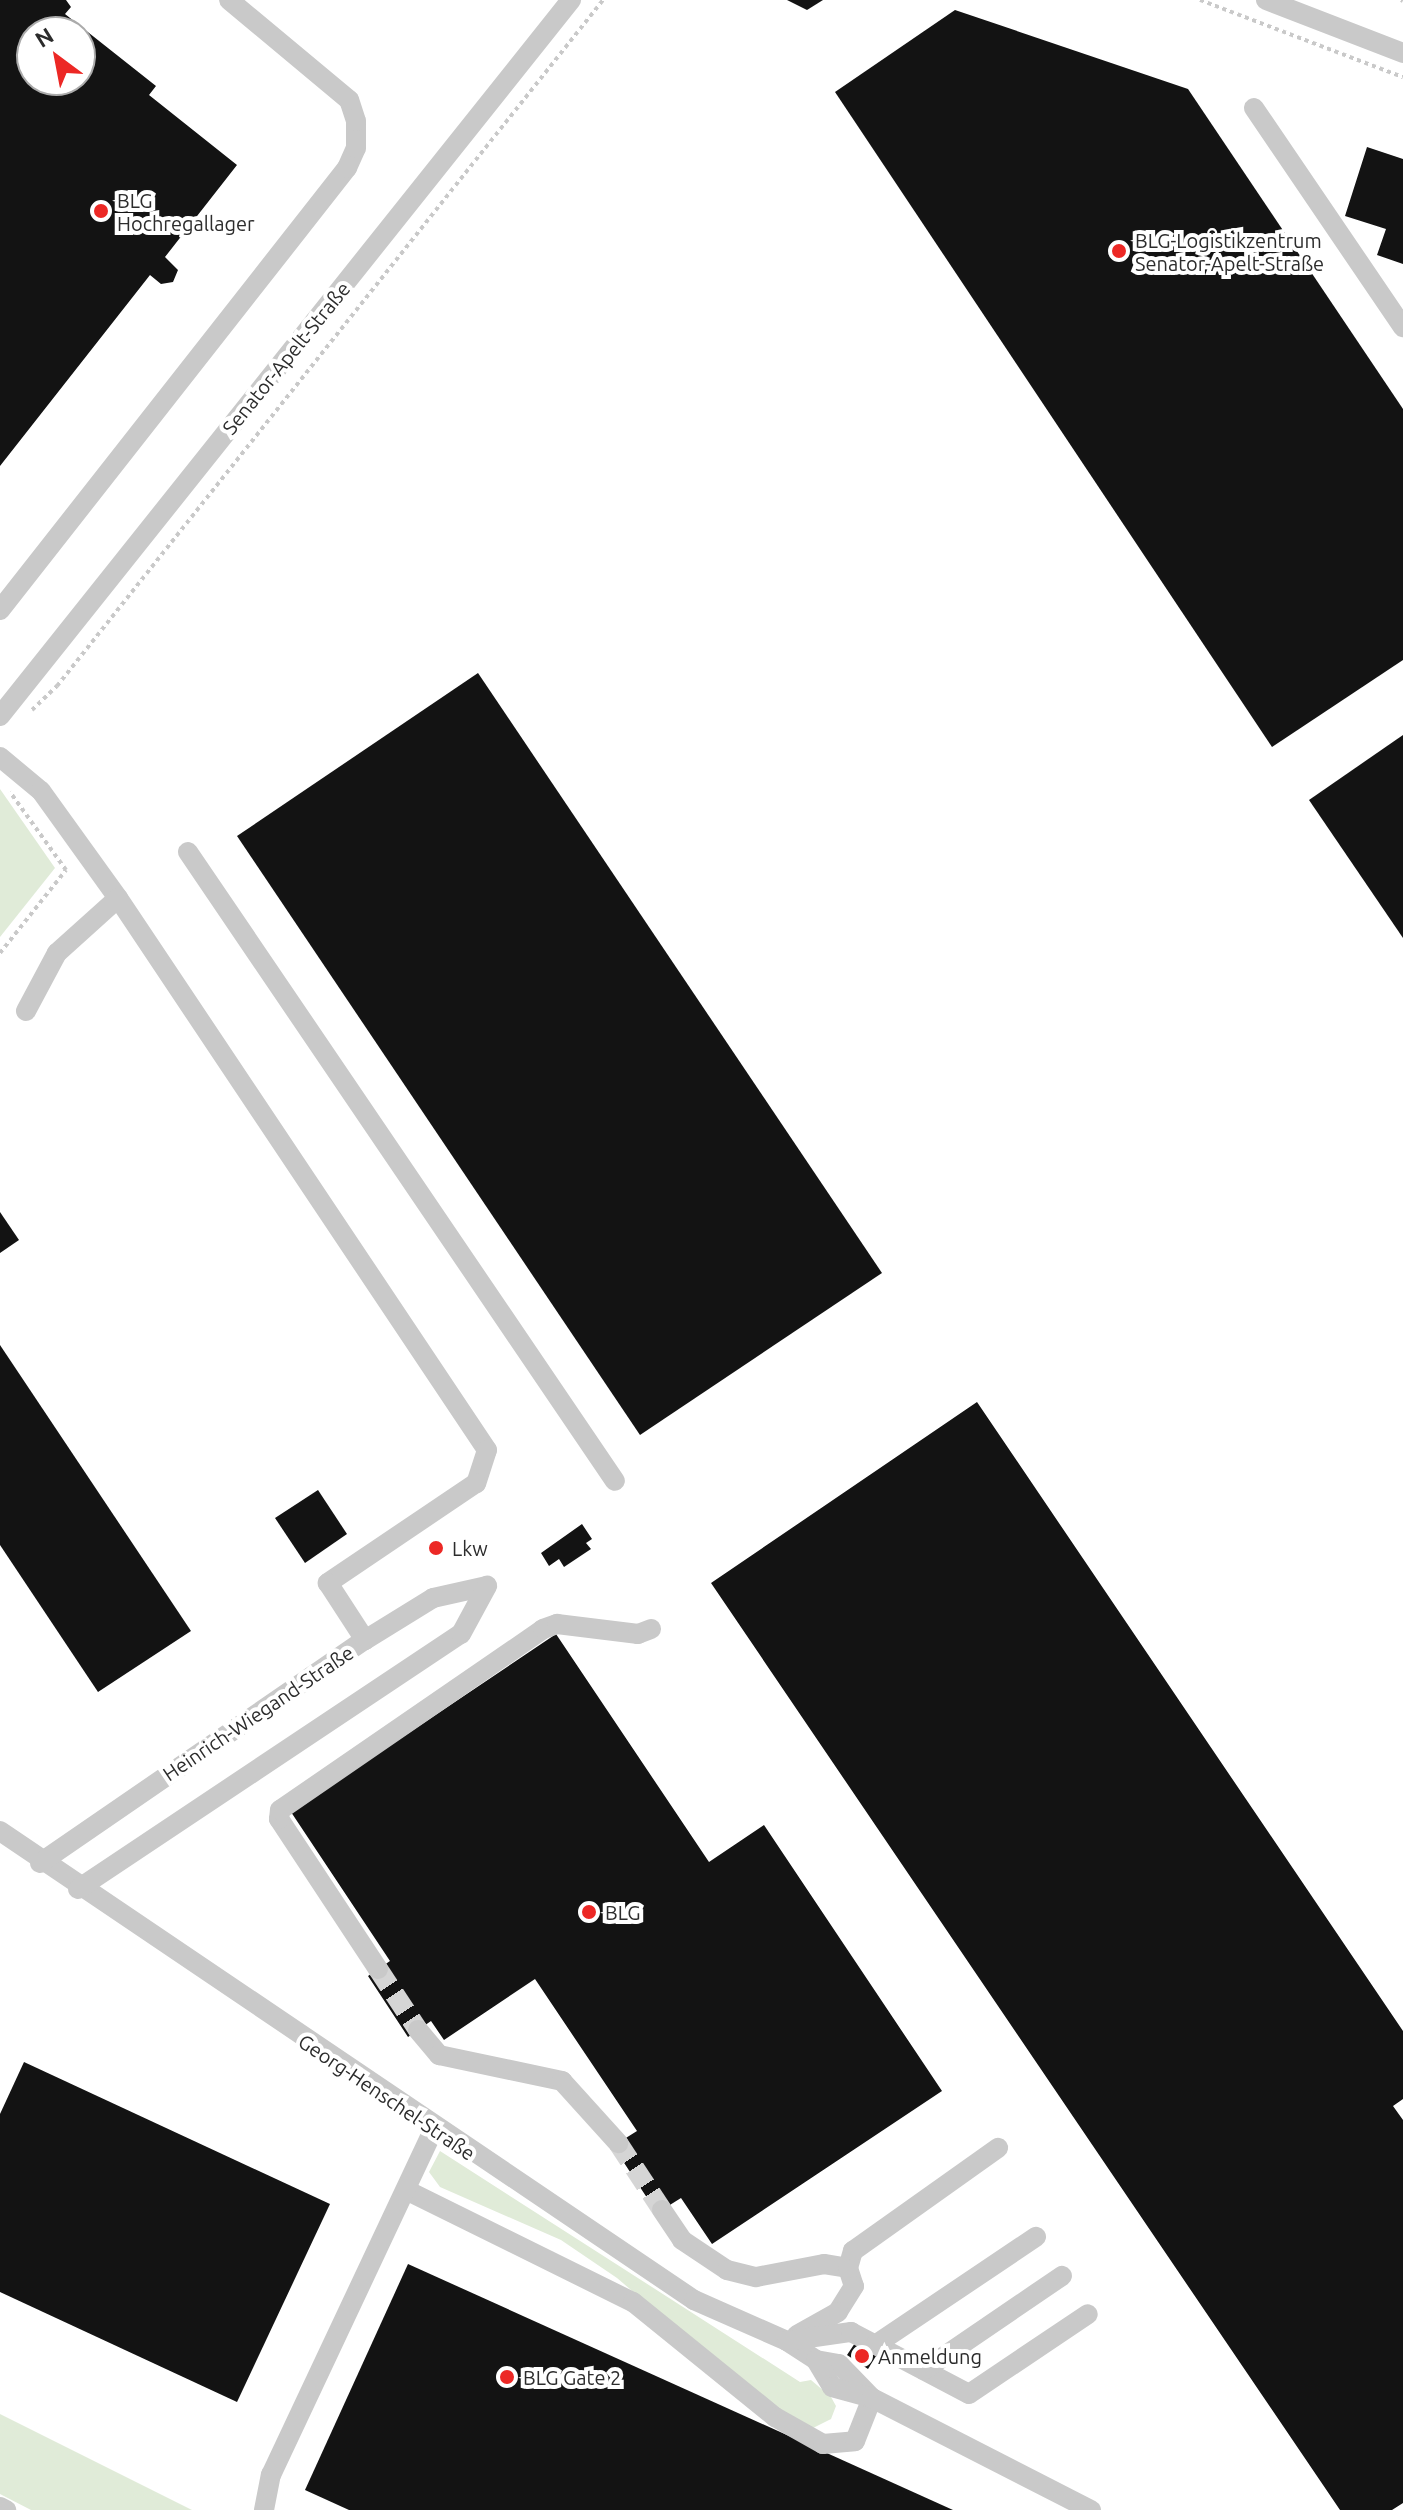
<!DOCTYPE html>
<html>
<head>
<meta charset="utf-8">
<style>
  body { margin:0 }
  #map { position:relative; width:1403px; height:2510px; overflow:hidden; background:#fff; font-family:Ubuntu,sans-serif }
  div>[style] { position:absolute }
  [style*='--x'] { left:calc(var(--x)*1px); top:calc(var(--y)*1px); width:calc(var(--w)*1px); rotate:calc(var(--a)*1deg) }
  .green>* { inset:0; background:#e0ebd8 }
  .building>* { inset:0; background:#131313 }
  .minor-tunnel>* { height:20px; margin-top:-10px; transform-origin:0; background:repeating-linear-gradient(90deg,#d5d5d5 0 20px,transparent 0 30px) }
  .path>* { height:4px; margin-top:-2px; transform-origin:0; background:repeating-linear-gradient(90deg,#c9c9c9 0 4px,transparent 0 8px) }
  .minor>* { height:20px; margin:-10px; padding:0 10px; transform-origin:10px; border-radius:10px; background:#c9c9c9 }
  .dots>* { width:22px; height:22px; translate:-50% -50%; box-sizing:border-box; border:4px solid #fff; border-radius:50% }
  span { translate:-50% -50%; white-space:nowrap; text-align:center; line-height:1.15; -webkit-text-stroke:8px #fff; paint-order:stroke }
  .poi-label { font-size:20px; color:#2c2c2c }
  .left { translate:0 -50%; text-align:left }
  .street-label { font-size:20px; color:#2c2c2c }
  .north { position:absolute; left:16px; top:16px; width:80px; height:80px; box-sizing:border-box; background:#fff; border:2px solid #ababab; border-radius:50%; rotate:328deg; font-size:22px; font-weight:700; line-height:32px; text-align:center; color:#2c2c2c }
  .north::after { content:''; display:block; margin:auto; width:28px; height:36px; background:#ec2825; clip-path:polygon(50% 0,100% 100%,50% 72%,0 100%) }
</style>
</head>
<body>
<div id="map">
  <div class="green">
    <div style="clip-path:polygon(0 789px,55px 868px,0 937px)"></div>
    <div style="clip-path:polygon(440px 2151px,800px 2382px,811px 2380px,831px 2397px,836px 2406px,831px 2419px,813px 2428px,781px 2418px,617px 2278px,561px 2240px,440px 2187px,429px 2172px)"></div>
    <div style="clip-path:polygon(0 2414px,192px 2510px,31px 2510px,0 2494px)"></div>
  </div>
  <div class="building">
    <div style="clip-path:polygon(evenodd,0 0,66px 0,71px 7px,65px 14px,156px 86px,149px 95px,237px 165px,165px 257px,178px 270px,173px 282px,161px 284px,150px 275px,0 466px,0 0,32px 32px,80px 32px,80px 80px,32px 80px,32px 32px)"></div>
    <div style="clip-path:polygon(787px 0,823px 0,807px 10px)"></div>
    <div style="clip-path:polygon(955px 10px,1188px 89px,1403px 409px,1403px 660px,1272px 747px,835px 92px)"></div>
    <div style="clip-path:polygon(1367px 147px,1403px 159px,1403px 264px,1377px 255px,1386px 229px,1345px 216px)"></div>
    <div style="clip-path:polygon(478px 673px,882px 1273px,640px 1435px,237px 836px)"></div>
    <div style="clip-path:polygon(1403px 735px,1403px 938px,1309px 800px)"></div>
    <div style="clip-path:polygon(0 1212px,19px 1240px,0 1253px)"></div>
    <div style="clip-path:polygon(0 1345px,191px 1631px,98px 1692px,0 1545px)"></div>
    <div style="clip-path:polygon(977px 1402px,1403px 2031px,1403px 2099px,1393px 2106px,1403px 2120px,1403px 2503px,1392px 2510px,1340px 2510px,711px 1583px)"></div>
    <div style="clip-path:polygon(318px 1490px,347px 1534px,305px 1563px,275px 1518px)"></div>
    <div style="clip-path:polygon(582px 1524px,592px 1539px,586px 1543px,591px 1549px,564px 1567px,559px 1559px,549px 1566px,541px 1553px)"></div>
    <div style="clip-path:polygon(556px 1634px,709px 1862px,764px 1825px,942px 2091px,712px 2244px,681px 2198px,657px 2213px,613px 2146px,637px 2131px,535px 1979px,444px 2040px,431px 2021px,408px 2037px,368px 1976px,390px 1961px,291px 1812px)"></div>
    <div style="clip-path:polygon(24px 2062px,330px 2204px,237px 2402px,0 2292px,0 2114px)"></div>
    <div style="clip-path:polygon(408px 2264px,953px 2510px,349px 2510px,305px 2490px)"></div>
    <div style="clip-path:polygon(855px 2343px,876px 2356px,868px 2369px,847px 2355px)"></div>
  </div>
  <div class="minor-tunnel">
    <div style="--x:378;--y:1969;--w:73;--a:56.7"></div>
    <div style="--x:618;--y:2143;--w:80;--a:56.7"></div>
  </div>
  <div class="path">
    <div style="--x:1200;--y:0;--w:217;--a:20.8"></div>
    <div style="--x:1401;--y:0;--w:2;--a:27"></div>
    <div style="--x:32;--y:710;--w:35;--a:-44"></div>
    <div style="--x:57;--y:686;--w:877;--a:-51.48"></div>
    <div style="--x:0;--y:953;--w:106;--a:-51.5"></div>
    <div style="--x:66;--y:870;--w:96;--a:-125.7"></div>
  </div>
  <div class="minor">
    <div style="--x:1266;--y:0;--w:147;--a:21.1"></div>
    <div style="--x:1254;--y:108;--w:265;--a:55.8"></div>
    <div style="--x:0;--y:610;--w:562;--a:-51.87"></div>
    <div style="--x:347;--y:168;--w:22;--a:-66"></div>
    <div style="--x:356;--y:148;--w:27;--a:-90"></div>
    <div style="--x:356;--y:121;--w:22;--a:-108"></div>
    <div style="--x:349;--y:100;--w:156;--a:-140.2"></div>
    <div style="--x:0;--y:716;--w:916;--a:-51.43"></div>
    <div style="--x:0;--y:757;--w:53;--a:39.7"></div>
    <div style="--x:41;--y:791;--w:132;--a:54.3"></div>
    <div style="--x:118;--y:898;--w:664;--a:56.24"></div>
    <div style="--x:487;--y:1450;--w:35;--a:108"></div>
    <div style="--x:476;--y:1483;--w:179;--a:146"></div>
    <div style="--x:328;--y:1583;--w:68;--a:57"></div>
    <div style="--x:188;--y:852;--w:760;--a:55.83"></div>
    <div style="--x:26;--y:1011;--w:66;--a:-61.9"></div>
    <div style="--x:57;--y:953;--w:82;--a:-42"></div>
    <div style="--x:0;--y:1831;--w:838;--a:34.05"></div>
    <div style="--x:694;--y:2300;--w:102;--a:23.8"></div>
    <div style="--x:787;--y:2341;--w:35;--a:33"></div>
    <div style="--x:816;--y:2360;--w:23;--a:10"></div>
    <div style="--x:839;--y:2364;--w:47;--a:45.9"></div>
    <div style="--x:40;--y:1863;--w:394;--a:-34.5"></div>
    <div style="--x:365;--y:1640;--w:80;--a:-31.7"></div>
    <div style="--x:433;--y:1598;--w:55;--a:-12.5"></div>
    <div style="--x:78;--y:1889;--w:460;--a:-33.7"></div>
    <div style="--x:461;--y:1634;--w:55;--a:-61.6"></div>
    <div style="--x:378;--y:1969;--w:180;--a:-123.4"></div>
    <div style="--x:279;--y:1819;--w:9;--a:-84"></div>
    <div style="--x:280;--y:1810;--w:319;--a:-34.5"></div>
    <div style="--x:543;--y:1629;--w:15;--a:-20"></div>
    <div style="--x:557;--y:1624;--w:82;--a:7"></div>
    <div style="--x:638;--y:1634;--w:14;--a:-21"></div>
    <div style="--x:418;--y:2030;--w:33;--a:50"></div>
    <div style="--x:439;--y:2055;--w:126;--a:11.9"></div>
    <div style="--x:562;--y:2081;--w:84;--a:47.9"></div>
    <div style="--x:408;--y:2191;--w:251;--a:26.3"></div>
    <div style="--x:633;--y:2302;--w:183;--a:39"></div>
    <div style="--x:775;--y:2417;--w:55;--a:29.4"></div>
    <div style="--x:823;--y:2444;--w:32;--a:-5"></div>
    <div style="--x:855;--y:2441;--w:46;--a:-68.4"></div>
    <div style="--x:662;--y:2210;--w:36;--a:56"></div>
    <div style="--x:682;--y:2240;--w:54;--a:33.7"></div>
    <div style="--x:727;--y:2270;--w:30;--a:14"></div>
    <div style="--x:756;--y:2277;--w:69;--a:-10.8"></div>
    <div style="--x:824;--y:2264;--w:24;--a:9"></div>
    <div style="--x:848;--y:2268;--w:19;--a:72"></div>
    <div style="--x:854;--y:2286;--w:31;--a:122"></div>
    <div style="--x:838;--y:2312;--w:47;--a:150.7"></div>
    <div style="--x:848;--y:2268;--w:18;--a:-74"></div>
    <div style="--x:853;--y:2251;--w:178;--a:-35.4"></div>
    <div style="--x:787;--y:2341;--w:65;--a:-8"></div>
    <div style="--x:851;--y:2332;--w:133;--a:27.7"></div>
    <div style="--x:969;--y:2394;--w:143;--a:-33.9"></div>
    <div style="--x:875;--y:2345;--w:194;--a:-33.9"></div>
    <div style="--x:816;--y:2360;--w:31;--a:59"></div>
    <div style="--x:832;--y:2387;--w:41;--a:15.4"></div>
    <div style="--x:872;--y:2398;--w:246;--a:27.1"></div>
    <div style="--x:924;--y:2370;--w:167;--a:-34.3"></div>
    <div style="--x:0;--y:2507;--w:7;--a:27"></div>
    <div style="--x:264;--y:2510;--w:36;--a:-79"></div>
    <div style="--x:271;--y:2475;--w:382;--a:-64.8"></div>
  </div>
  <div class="dots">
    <div style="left:101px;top:211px;background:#ec2825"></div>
    <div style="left:1119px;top:251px;background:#ec2825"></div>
    <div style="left:436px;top:1548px;background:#ec2825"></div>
    <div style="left:589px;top:1912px;background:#ec2825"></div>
    <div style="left:862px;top:2356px;background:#ec2825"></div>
    <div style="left:507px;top:2377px;background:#ec2825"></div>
  </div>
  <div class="poi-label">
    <span class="left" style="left:117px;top:212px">BLG<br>Hochregallager</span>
    <span class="left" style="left:1135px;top:252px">BLG-Logistikzentrum<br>Senator-Apelt-Straße</span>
    <span class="left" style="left:452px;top:1548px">Lkw</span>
    <span class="left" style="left:605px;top:1912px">BLG</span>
    <span class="left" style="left:878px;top:2356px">Anmeldung</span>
    <span class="left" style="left:523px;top:2377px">BLG Gate 2</span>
  </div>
  <div class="street-label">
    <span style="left:286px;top:358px;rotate:-51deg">Senator-Apelt-Straße</span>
    <span style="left:258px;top:1713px;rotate:-34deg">Heinrich-Wiegand-Straße</span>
    <span style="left:387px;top:2097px;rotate:34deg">Georg-Henschel-Straße</span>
  </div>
  <div class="north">N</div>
</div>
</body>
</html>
